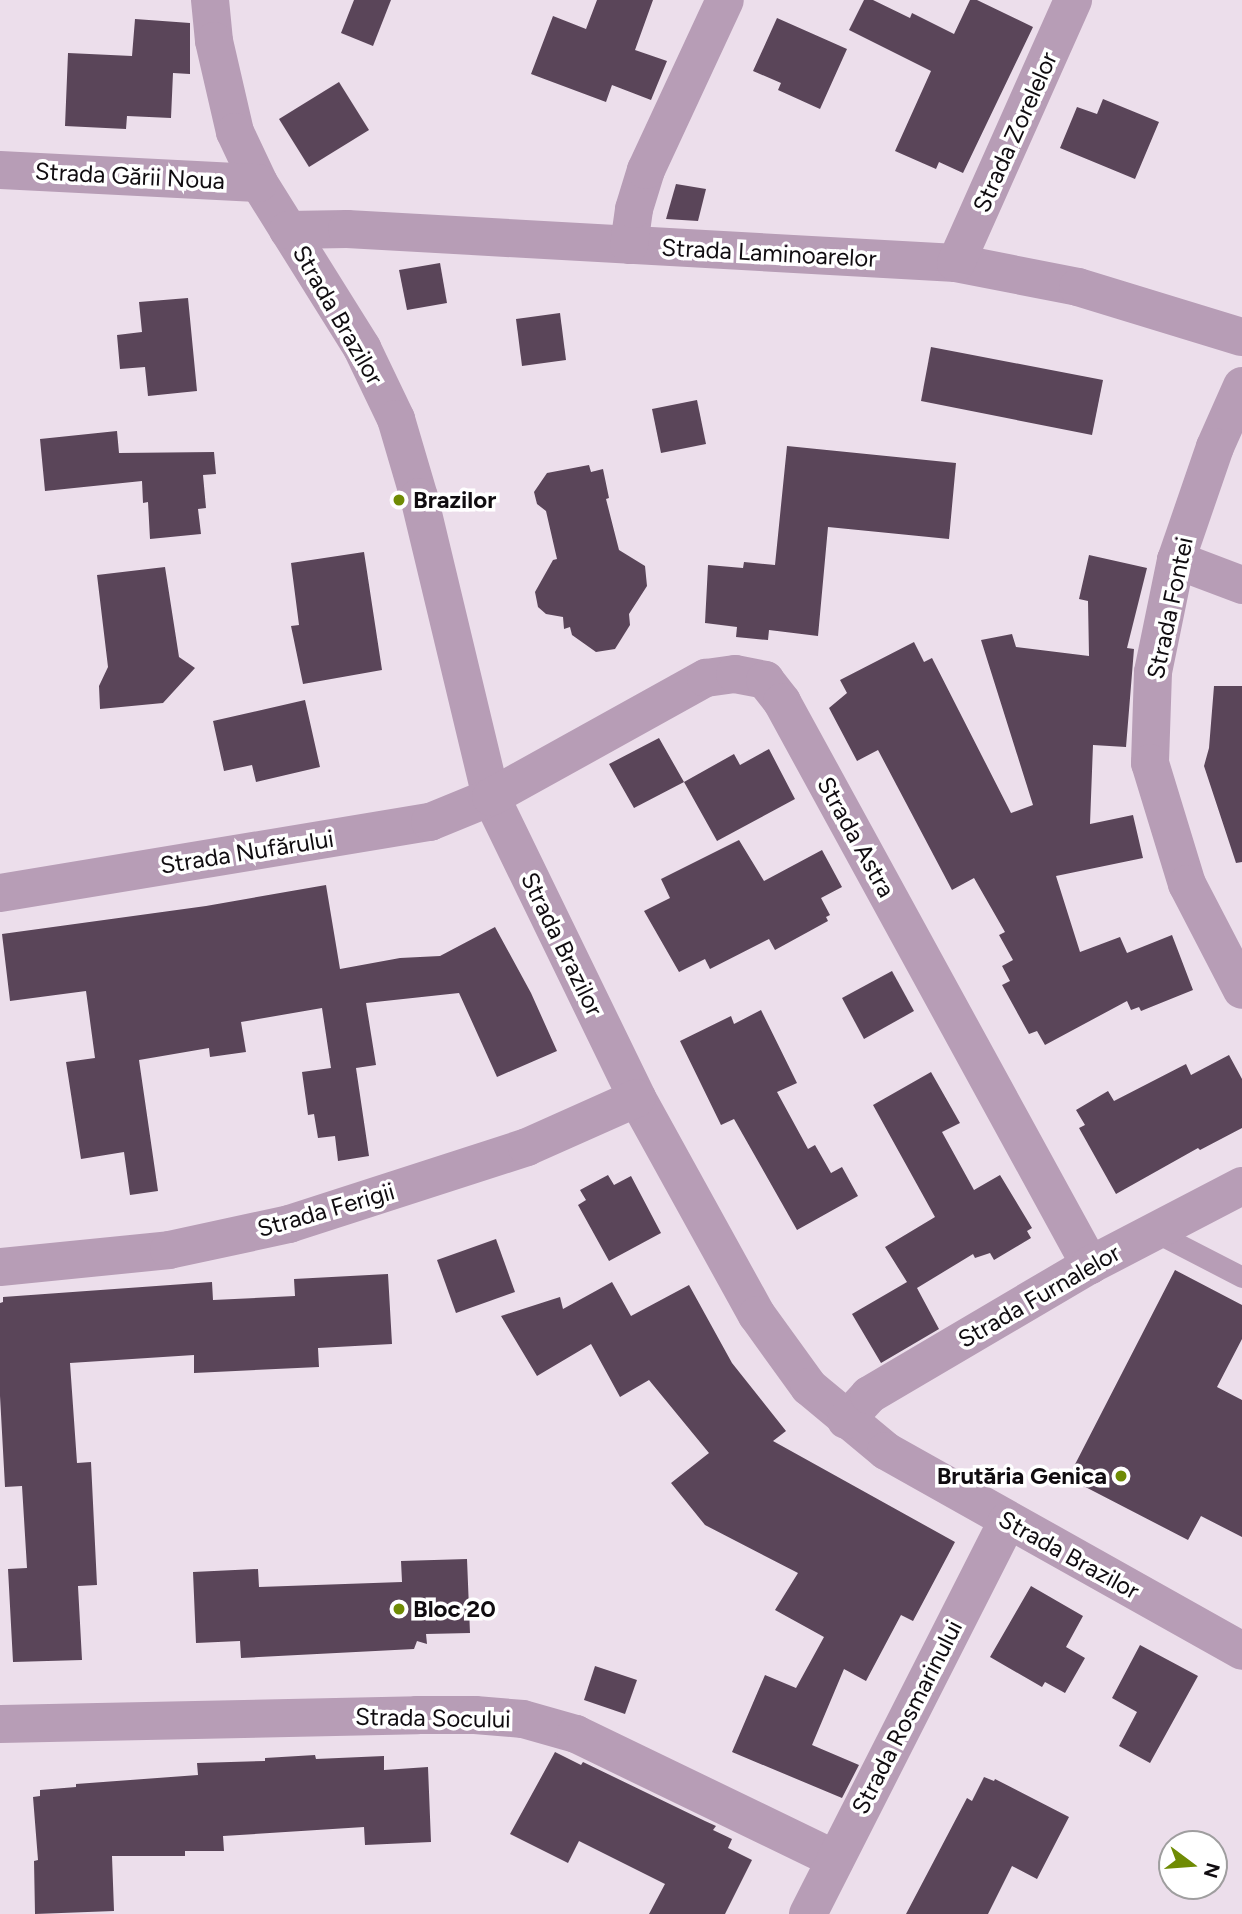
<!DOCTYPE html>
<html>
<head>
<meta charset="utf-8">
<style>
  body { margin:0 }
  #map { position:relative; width:1242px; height:1914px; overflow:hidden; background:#ecdeeb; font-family:Figtree,sans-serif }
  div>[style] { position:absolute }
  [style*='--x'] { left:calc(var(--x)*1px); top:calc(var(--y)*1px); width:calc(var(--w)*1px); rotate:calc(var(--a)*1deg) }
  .building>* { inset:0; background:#5a4559 }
  .service>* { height:21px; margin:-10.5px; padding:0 10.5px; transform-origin:10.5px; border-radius:10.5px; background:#b79db6 }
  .minor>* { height:38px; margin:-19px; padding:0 19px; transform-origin:19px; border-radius:19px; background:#b79db6 }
  .dots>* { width:19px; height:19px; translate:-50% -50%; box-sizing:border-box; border:4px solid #fff; border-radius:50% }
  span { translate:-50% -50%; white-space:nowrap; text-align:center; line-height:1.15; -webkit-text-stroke:7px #fff; paint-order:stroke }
  .street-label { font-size:24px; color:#100c10 }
  .poi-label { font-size:24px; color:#100c10; font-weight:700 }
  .left { translate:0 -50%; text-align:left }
  .right { translate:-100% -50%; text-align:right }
  .north { position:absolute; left:1158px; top:1830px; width:70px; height:70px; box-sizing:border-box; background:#fff; border:2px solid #9f9e9f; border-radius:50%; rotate:106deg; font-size:19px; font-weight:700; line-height:28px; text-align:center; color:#100c10 }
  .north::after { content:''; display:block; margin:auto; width:24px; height:32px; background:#6f8b04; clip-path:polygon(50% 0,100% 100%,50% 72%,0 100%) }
</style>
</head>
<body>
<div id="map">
  <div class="building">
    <div style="clip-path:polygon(354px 0,391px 0,373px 46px,341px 33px)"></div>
    <div style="clip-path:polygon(597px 0,653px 0,635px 50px,667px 61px,651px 100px,612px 85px,606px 102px,531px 74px,553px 16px,586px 29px)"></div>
    <div style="clip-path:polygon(864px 0,873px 0,910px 18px,912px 13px,954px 34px,970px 0,977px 0,1033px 27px,963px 173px,939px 162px,936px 169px,895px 151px,931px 71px,849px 30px)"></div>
    <div style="clip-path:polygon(777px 18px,847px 49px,820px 109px,778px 90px,781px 83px,753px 71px)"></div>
    <div style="clip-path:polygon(135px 19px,190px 23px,190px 74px,173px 73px,171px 118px,127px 116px,126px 129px,65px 126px,68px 53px,132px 56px)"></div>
    <div style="clip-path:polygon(339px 82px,369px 130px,309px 167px,279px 119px)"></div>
    <div style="clip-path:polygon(1103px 99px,1159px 122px,1135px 179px,1060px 148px,1077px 107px,1097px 114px)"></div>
    <div style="clip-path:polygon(676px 184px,706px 189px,698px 221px,666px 219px)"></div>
    <div style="clip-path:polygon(440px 263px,447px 303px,407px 310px,399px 270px)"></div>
    <div style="clip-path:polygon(188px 298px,197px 391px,148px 396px,145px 367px,120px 369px,117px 335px,142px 332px,139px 302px)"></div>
    <div style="clip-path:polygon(560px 313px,566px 360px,522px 366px,516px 319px)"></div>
    <div style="clip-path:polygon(931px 347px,1103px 380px,1092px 435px,921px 401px)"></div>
    <div style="clip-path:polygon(697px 400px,706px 444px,661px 453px,652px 409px)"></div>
    <div style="clip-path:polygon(117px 431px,119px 453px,214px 452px,216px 474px,203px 475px,206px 508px,198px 509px,201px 534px,150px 539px,148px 502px,143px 503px,142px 481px,45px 491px,40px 439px)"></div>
    <div style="clip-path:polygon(787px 446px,956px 463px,949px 539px,828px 527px,818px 636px,769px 630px,768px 640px,736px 637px,737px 627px,705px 623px,708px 565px,743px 568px,744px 562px,775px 565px)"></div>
    <div style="clip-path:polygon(589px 465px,591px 472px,603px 469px,609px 498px,606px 499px,619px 550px,645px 566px,647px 586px,629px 614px,630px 625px,615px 649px,596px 652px,572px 635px,570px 627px,564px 629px,563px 617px,546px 614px,538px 607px,535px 592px,553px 560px,557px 559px,546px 511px,537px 504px,534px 492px,547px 473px)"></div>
    <div style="clip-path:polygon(364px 552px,382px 670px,303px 684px,291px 626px,299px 625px,291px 563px)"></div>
    <div style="clip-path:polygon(1089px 555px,1147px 568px,1127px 648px,1134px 649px,1126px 747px,1093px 745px,1090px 824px,1133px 815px,1143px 858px,1056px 876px,1080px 952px,1120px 937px,1127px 953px,1172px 935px,1193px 990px,1141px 1011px,1139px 1007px,1131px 1010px,1127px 1001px,1045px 1045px,1037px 1031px,1029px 1034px,1002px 985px,1010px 981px,1002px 966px,1013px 960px,999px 935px,1005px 932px,974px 878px,952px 890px,878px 750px,857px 761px,829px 708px,847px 693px,840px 680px,914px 642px,924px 662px,932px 658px,1011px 813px,1033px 805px,981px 640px,1012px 634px,1016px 647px,1089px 656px,1088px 601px,1079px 599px)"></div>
    <div style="clip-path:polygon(165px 567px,179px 657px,195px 668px,163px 703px,100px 709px,99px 686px,108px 667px,97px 575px)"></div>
    <div style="clip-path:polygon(1214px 686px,1242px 686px,1242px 862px,1236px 863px,1204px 766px,1209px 748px)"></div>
    <div style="clip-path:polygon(305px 700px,320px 767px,256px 782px,252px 765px,224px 771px,213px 721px)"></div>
    <div style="clip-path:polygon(659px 738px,684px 782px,734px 754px,740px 765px,769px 749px,795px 799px,717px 841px,684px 782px,634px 808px,609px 764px)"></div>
    <div style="clip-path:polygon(739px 840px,764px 881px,822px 850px,842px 887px,821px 898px,830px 915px,826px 917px,828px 921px,775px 950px,769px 939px,710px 969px,705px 959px,679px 972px,644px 911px,670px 898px,661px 879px)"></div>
    <div style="clip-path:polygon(326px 885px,340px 969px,400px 958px,440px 956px,495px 927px,531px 993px,557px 1051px,497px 1077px,459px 993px,366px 1003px,376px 1065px,356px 1068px,369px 1156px,338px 1161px,335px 1136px,318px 1138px,314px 1114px,308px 1115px,302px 1072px,331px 1068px,322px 1008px,241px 1022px,246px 1052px,210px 1057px,209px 1048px,139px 1060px,158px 1191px,130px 1195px,124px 1152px,81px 1159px,66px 1062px,95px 1058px,86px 991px,10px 1001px,2px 934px,206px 906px)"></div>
    <div style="clip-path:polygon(892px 971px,914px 1011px,864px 1039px,842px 998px)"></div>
    <div style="clip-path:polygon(761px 1010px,797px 1083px,777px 1092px,808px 1149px,815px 1145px,831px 1173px,842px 1167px,858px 1196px,797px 1230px,734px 1119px,721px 1125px,680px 1041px,731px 1016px,734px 1024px)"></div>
    <div style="clip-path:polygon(1229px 1055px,1242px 1079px,1242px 1128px,1200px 1150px,1198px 1148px,1116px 1194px,1079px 1128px,1085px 1125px,1076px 1110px,1108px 1091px,1114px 1101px,1186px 1064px,1191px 1075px)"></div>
    <div style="clip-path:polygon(931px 1072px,960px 1123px,942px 1132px,974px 1190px,1000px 1175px,1032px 1228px,1027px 1231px,1031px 1238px,994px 1260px,990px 1253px,975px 1258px,973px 1254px,917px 1288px,939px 1329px,881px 1363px,852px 1314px,907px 1282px,885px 1247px,935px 1217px,873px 1105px)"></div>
    <div style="clip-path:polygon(608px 1175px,614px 1185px,631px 1176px,661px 1233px,609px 1261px,578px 1205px,586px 1200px,580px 1190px)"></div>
    <div style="clip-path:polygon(496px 1239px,515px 1292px,456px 1313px,437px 1260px)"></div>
    <div style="clip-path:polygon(1175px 1270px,1242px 1305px,1242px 1339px,1217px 1387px,1242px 1400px,1242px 1537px,1201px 1516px,1188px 1540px,1068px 1478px)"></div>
    <div style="clip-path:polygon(388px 1274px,392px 1344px,318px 1348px,319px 1367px,194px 1373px,194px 1355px,70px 1363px,77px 1463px,91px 1462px,97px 1585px,78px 1586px,82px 1660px,13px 1662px,8px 1569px,27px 1568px,22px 1486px,5px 1487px,0 1396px,0 1303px,3px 1302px,3px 1297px,212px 1282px,213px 1300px,295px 1296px,294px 1279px)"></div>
    <div style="clip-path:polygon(612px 1282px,631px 1316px,689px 1285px,732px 1363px,786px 1431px,773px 1441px,955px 1542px,913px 1621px,901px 1615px,866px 1681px,844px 1669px,812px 1745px,859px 1765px,842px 1798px,732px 1752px,765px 1675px,796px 1688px,824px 1637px,775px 1610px,798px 1573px,705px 1525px,671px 1483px,709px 1453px,649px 1380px,620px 1397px,591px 1344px,537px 1376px,501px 1316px,560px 1297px,563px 1309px)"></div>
    <div style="clip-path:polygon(467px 1559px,470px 1633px,426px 1634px,427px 1644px,417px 1641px,414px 1649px,241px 1658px,240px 1641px,196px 1643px,193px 1572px,258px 1569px,259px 1587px,402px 1582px,401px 1561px)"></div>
    <div style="clip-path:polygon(1031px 1586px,1083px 1616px,1066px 1647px,1085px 1658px,1065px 1693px,1045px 1682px,1042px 1687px,990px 1657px)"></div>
    <div style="clip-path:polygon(1140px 1645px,1198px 1676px,1150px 1763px,1119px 1746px,1137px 1712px,1112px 1698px)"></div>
    <div style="clip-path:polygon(595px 1666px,637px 1680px,625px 1714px,584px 1700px)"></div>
    <div style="clip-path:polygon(555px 1752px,581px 1765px,583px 1762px,705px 1821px,716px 1826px,713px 1830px,732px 1839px,728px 1848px,752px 1860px,725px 1914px,649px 1914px,665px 1884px,579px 1841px,568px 1863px,510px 1834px)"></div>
    <div style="clip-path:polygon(315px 1755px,316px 1759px,384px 1756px,384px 1770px,428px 1767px,431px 1842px,365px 1845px,364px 1827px,223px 1836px,224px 1851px,185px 1851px,185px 1856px,112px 1856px,114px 1911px,35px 1914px,34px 1861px,38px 1860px,33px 1797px,40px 1796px,40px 1790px,76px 1787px,76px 1784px,198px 1775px,197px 1763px,265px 1761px,265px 1758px)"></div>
    <div style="clip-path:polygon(984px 1777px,994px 1781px,995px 1779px,1069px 1817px,1037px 1879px,1012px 1866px,988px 1914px,906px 1914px,967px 1798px,972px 1801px)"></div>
  </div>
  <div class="service">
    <div style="--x:1153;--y:1231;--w:100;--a:27.3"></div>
  </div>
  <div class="minor">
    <div style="--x:210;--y:0;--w:41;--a:84.4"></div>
    <div style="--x:214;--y:41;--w:93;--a:77"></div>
    <div style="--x:235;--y:132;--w:56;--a:64.8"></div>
    <div style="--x:259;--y:183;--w:195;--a:58"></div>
    <div style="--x:362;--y:348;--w:79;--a:64.4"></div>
    <div style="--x:396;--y:419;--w:81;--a:73.6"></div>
    <div style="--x:419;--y:497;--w:309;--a:76.5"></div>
    <div style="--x:491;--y:797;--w:335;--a:64.1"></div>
    <div style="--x:637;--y:1098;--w:248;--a:61.1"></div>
    <div style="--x:757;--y:1315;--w:89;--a:54.2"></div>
    <div style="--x:809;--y:1387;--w:100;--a:39.7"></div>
    <div style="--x:886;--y:1451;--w:408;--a:29.3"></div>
    <div style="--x:0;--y:170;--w:259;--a:2.9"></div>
    <div style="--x:288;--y:230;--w:59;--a:-1"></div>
    <div style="--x:347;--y:229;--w:610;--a:3.2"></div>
    <div style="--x:956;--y:263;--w:124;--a:11.1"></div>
    <div style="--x:1078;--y:287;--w:171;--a:17"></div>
    <div style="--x:629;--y:245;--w:36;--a:-82"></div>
    <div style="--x:634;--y:209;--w:41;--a:-72.9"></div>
    <div style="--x:646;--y:170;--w:187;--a:-65.1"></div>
    <div style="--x:956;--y:263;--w:288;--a:-66"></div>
    <div style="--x:1242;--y:386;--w:67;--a:113.9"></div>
    <div style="--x:1215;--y:447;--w:120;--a:109"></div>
    <div style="--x:1176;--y:560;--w:114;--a:101.6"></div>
    <div style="--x:1153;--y:672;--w:91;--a:91.9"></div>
    <div style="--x:1150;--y:763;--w:127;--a:73"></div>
    <div style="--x:1187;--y:884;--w:119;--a:62.6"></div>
    <div style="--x:1176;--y:560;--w:71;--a:20.7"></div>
    <div style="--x:0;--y:893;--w:436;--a:-9.4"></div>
    <div style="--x:430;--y:822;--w:66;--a:-22.3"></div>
    <div style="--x:491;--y:797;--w:246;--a:-29"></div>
    <div style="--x:706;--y:678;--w:29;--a:-8"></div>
    <div style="--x:735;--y:674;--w:31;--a:11"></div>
    <div style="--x:765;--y:680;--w:28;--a:52"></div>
    <div style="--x:782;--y:702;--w:642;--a:61.32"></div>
    <div style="--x:0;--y:1267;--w:170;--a:-5.7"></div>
    <div style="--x:169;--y:1250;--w:123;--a:-12.2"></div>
    <div style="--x:289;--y:1224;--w:250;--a:-17.9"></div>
    <div style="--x:527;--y:1147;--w:120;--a:-24"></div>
    <div style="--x:846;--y:1420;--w:34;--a:-47"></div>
    <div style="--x:869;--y:1395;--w:256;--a:-30.5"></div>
    <div style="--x:1090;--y:1265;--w:171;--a:-27.5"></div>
    <div style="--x:0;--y:1724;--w:417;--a:-1.2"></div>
    <div style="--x:417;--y:1715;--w:58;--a:0"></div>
    <div style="--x:475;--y:1715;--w:48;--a:4.8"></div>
    <div style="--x:523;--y:1719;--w:55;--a:15.8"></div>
    <div style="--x:576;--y:1734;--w:288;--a:25.8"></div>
    <div style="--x:808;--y:1914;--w:441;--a:-63.1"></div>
  </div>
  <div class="dots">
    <div style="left:399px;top:500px;background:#6f8b04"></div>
    <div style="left:1121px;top:1476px;background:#6f8b04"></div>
    <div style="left:399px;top:1609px;background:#6f8b04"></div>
  </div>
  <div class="street-label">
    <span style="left:1015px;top:132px;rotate:-66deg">Strada Zorelelor</span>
    <span style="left:130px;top:176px;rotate:3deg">Strada Gării Noua</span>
    <span style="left:769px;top:253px;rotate:3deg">Strada Laminoarelor</span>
    <span style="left:338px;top:315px;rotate:60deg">Strada Brazilor</span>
    <span style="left:1170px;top:608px;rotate:-78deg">Strada Fontei</span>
    <span style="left:856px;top:837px;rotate:61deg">Strada Astra</span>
    <span style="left:247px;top:852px;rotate:-9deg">Strada Nufărului</span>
    <span style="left:562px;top:944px;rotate:64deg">Strada Brazilor</span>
    <span style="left:326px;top:1210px;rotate:-16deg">Strada Ferigii</span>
    <span style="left:1039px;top:1296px;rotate:-30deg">Strada Furnalelor</span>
    <span style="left:1069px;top:1555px;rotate:29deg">Strada Brazilor</span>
    <span style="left:907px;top:1717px;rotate:-63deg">Strada Rosmarinului</span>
    <span style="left:433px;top:1718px;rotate:1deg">Strada Socului</span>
  </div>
  <div class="poi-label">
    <span class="left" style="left:413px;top:500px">Brazilor</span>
    <span class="right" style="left:1107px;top:1476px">Brutăria Genica</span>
    <span class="left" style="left:413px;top:1609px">Bloc 20</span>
  </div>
  <div class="north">N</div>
</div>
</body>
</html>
